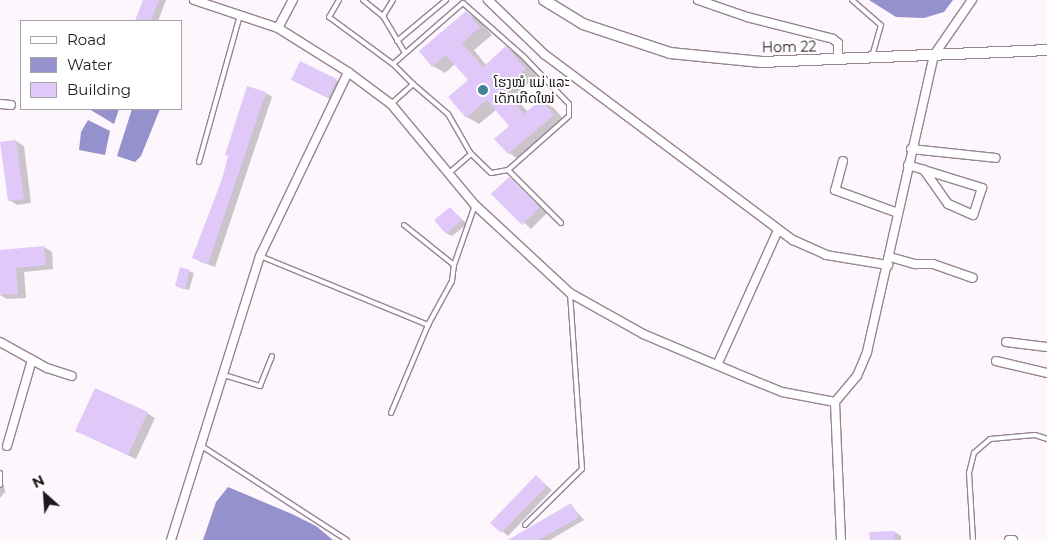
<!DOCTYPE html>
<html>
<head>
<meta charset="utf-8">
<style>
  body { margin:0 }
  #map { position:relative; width:1047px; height:540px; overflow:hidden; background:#fef6fd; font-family:Montserrat,"Noto Sans Lao",sans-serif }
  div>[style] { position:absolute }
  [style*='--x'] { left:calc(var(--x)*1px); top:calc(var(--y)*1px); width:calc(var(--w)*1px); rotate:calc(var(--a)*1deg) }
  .water>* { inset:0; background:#9491cd }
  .shadow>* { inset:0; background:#0003 }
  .building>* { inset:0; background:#e0c8f8 }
  .roads { filter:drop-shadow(1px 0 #968495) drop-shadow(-1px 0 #968495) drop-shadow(0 1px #968495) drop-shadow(0 -1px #968495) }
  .service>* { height:4px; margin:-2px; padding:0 2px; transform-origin:2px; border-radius:2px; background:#fff }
  .minor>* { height:8px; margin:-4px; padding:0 4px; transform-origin:4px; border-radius:4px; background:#fff }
  .tertiary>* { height:10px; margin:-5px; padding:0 5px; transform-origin:5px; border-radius:5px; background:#fff }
  .dots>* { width:14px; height:14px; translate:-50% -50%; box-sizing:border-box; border:2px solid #fff; border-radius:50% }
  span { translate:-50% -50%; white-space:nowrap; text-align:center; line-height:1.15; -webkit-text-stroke:4px #fff; paint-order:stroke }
  .street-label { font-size:14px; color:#1f181e }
  .poi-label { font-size:14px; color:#1f181e }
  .left { translate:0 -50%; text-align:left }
  .legend { position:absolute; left:20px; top:20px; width:162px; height:90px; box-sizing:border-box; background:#fff; border:1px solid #a5a3a5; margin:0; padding:6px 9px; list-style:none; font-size:15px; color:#1f181e }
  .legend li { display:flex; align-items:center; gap:10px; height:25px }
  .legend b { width:25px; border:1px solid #a5a3a5 }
  .north { position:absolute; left:20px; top:470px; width:50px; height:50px; -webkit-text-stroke:4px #fff; paint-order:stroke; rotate:334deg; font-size:14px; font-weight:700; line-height:20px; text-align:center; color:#1f181e }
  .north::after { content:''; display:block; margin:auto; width:18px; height:22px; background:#1f181e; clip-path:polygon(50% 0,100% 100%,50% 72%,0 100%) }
</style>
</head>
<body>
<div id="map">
  <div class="water">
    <div style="clip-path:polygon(869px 0,953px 0,944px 12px,924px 18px,896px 17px)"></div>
    <div style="clip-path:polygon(89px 109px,119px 109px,114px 124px)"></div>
    <div style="clip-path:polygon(132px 109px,160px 109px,141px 156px,135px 162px,117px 156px)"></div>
    <div style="clip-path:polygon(88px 120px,110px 131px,105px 155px,79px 150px,81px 132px)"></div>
    <div style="clip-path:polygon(228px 487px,292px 514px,316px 526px,333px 540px,203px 540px,216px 502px)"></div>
  </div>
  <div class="shadow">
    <div style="clip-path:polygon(145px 0,166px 0,158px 21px,137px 21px)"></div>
    <div style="clip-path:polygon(467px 13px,479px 20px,492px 35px,474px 50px,486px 65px,507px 48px,519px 55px,537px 76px,514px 96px,528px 112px,541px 101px,554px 108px,566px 122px,521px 161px,509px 153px,496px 139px,511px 127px,496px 110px,479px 124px,467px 117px,470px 81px,455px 64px,445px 73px,433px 66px)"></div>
    <div style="clip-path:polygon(301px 62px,343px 84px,334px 101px,298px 83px)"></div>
    <div style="clip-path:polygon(266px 93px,272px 97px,215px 267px,201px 262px,194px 258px)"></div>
    <div style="clip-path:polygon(16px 141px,24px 146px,31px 203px,17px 205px,9px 200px)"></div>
    <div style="clip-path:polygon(509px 179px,547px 213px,531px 229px,493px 194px)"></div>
    <div style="clip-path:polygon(450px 208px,467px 224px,452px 236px,446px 233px)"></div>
    <div style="clip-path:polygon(44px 247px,52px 252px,53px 269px,24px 272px,26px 298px,7px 299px,0 295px,0 251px)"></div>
    <div style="clip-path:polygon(181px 269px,194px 273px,189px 290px,180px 288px)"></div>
    <div style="clip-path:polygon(147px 413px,155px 418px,136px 459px,85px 435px)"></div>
    <div style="clip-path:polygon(536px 477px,552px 490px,508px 536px,492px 523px)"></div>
    <div style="clip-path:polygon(0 482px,4px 485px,5px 492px,0 498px)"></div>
    <div style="clip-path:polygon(571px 505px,584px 520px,550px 540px,518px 540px)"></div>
    <div style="clip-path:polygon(895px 532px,901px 536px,901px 540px,871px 540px)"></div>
  </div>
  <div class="building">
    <div style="clip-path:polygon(143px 0,159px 0,151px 21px,135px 21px)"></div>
    <div style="clip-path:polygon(466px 11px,480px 27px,462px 43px,483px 67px,506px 46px,526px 69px,502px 89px,524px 114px,541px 99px,554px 115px,508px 154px,494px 139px,509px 126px,487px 100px,466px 118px,448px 97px,468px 80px,446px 55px,432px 67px,419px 51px)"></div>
    <div style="clip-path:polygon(300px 61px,337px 79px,328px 98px,291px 80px)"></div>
    <div style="clip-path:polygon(247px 86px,266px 92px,208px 264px,192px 258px,222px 179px,228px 156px,225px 155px)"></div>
    <div style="clip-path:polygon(16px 140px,24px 199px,8px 201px,0 142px)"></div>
    <div style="clip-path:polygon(509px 177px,540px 207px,522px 225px,491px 194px)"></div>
    <div style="clip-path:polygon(450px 207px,462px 220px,446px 234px,434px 220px)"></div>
    <div style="clip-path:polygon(44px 246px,46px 265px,16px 268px,18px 294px,0 295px,0 250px)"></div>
    <div style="clip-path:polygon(180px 267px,190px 270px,185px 289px,175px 286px)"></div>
    <div style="clip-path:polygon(95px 388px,148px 412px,128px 455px,75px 431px)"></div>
    <div style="clip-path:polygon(536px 475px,547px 486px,501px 533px,490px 523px)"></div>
    <div style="clip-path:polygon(571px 503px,579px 517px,539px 540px,508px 540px)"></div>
    <div style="clip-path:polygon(895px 531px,895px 540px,870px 540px,869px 532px)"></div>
  </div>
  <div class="roads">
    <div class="service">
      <div style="--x:339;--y:0;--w:20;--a:120"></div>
      <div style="--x:329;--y:17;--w:79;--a:36.3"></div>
      <div style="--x:363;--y:0;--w:26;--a:39"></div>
      <div style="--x:393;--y:0;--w:19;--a:122"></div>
      <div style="--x:383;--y:16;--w:43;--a:59.3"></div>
      <div style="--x:852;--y:0;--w:38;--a:41"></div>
      <div style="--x:881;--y:25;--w:32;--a:106"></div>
      <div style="--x:397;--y:41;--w:64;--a:-39.9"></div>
      <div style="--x:413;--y:84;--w:28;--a:-135"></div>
      <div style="--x:393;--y:64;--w:93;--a:-41.1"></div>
      <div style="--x:463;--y:3;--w:80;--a:41.5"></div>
      <div style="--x:523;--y:56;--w:66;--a:46.2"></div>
      <div style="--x:569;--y:104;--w:12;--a:90"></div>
      <div style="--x:569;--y:116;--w:81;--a:138.5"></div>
      <div style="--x:508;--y:170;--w:17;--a:170"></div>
      <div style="--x:491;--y:173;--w:28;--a:-136"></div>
      <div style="--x:391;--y:104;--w:30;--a:-42"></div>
      <div style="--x:413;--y:84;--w:46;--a:40.6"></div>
      <div style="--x:448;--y:114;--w:46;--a:60.1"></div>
      <div style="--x:471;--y:154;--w:28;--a:139"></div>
      <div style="--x:199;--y:162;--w:153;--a:-74.4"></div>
      <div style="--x:508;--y:170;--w:75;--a:45"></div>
      <div style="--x:404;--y:225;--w:64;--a:38.7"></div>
      <div style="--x:260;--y:256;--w:182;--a:22.3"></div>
      <div style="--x:224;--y:375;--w:38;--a:17"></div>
      <div style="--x:260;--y:386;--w:32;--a:-68"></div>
      <div style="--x:391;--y:413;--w:95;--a:-67.2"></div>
      <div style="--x:428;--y:325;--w:50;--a:-61.4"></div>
      <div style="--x:452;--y:281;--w:16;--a:-83"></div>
      <div style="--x:454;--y:265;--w:64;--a:-70.7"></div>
      <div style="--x:200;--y:445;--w:175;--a:32.9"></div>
      <div style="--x:0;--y:473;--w:12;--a:90"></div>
      <div style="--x:525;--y:525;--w:80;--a:-44.5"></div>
      <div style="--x:582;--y:469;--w:176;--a:-93.9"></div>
      <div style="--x:973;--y:540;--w:67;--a:-93.4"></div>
      <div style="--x:969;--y:473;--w:21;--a:-76"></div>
      <div style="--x:974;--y:453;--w:21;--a:-41"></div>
      <div style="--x:990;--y:439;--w:45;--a:-5.1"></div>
      <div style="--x:1035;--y:435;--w:13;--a:18"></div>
    </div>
    <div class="minor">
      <div style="--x:194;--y:0;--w:89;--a:18.4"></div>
      <div style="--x:278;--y:28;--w:83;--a:32.2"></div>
      <div style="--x:348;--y:72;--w:54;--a:36.7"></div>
      <div style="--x:391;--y:104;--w:131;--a:50.3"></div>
      <div style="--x:475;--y:205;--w:129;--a:42.8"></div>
      <div style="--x:570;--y:293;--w:84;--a:29.3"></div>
      <div style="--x:643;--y:334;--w:116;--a:22.8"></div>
      <div style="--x:750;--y:379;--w:35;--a:22"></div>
      <div style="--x:782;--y:392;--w:54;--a:10.7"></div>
      <div style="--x:488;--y:0;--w:78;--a:44"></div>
      <div style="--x:544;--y:54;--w:311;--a:36.8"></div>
      <div style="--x:793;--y:240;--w:36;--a:24"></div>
      <div style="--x:826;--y:255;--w:63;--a:9.2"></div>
      <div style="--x:698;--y:0;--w:52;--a:19.1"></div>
      <div style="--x:747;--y:17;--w:89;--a:14.3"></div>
      <div style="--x:833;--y:39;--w:6;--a:39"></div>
      <div style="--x:838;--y:43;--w:16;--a:90"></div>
      <div style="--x:278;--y:28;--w:32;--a:-62"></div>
      <div style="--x:0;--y:104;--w:11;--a:5"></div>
      <div style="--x:911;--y:149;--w:85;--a:6"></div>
      <div style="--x:843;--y:161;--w:30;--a:105"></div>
      <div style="--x:835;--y:190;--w:67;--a:20.1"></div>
      <div style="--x:908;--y:165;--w:17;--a:17"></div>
      <div style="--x:924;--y:170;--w:61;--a:17.2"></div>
      <div style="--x:982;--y:188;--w:28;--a:108"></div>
      <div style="--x:973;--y:215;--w:27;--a:-156"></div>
      <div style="--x:948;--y:204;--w:42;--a:-125.2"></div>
      <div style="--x:890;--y:257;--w:26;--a:16"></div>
      <div style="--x:915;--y:264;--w:18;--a:0"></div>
      <div style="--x:933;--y:264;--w:42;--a:19.3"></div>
      <div style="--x:0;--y:342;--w:54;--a:29"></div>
      <div style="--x:47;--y:368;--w:26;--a:18"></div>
      <div style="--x:1006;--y:342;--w:41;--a:7"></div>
      <div style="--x:996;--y:361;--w:52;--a:13.2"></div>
      <div style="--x:718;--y:363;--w:146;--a:-65.7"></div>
      <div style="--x:7;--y:446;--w:90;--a:-73.8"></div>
      <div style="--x:171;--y:540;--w:298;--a:-72.6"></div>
      <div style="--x:260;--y:256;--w:204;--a:-64.4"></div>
      <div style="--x:841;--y:540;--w:138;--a:-92.5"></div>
      <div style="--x:835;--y:402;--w:34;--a:-50"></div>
      <div style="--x:857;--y:376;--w:26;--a:-67"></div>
      <div style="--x:867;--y:352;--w:304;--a:-77.3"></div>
      <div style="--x:934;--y:55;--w:67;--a:-55.4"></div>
      <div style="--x:1009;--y:540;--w:4;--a:0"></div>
    </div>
    <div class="tertiary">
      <div style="--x:544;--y:0;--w:46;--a:31.6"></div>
      <div style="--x:583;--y:24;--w:92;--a:18.4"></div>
      <div style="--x:670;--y:53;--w:92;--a:5.6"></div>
      <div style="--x:762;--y:62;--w:285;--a:-2.4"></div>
    </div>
  </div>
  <div class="dots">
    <div style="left:483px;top:90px;background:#428096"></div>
  </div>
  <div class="street-label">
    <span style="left:789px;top:47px;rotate:-1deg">Hom 22</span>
  </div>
  <div class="poi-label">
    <span class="left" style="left:494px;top:90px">ໂຮງໝໍ ແມ່ ແລະ<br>ເດັກເກີດໃໝ່</span>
  </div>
  <ul class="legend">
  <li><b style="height:6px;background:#fff"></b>Road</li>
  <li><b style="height:14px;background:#9491cd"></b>Water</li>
  <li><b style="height:14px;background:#e0c8f8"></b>Building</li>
  </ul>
  <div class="north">N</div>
</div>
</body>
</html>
